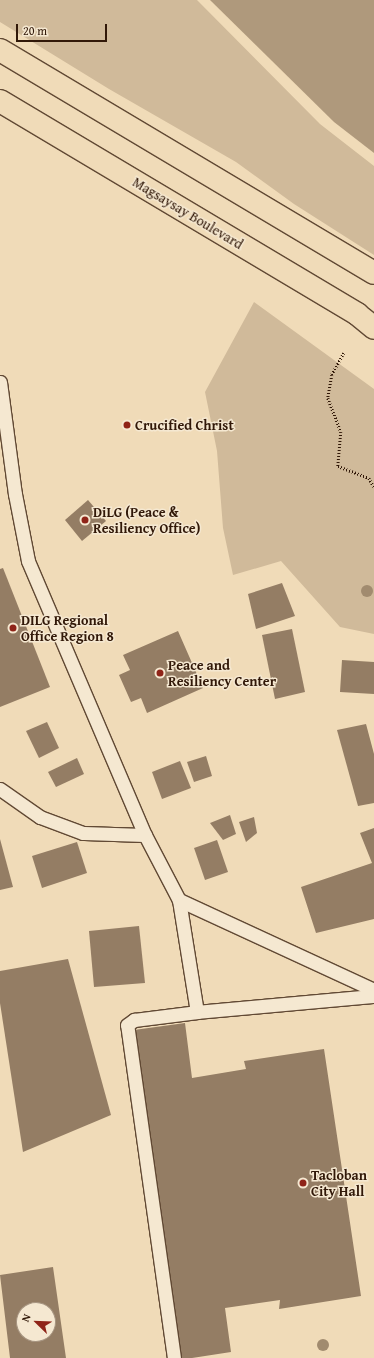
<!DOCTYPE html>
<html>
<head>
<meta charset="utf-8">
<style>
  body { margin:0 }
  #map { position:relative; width:374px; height:1358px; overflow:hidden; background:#f0dbb8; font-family:"Gentium Book Plus",serif }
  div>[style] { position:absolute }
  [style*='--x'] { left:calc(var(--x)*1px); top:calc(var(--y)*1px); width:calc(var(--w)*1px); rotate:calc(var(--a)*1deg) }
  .green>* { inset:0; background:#d0ba9a }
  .water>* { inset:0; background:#af997c }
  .building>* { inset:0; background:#947d64 }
  .path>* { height:2.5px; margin-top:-1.25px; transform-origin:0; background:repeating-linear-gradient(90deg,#311808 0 1px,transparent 0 3px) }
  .roads { filter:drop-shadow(1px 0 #614934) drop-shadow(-1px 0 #614934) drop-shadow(0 1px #614934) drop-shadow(0 -1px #614934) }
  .lane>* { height:13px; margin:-6.5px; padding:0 6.5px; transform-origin:6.5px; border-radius:6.5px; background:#f5e8d1 }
  .primary>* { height:22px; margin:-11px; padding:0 11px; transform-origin:11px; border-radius:11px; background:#f0dbb8 }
  .trees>* { width:12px; height:12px; margin:-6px; border-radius:50%; background:#a18b6f }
  .dots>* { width:11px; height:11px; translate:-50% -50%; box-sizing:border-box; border:2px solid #f5e8d1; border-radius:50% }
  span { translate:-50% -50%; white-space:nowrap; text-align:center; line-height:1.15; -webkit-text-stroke:3px #f5e8d1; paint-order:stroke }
  .street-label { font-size:14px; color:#311808 }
  .poi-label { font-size:14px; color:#311808; font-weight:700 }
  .left { translate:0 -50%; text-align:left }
  .north { position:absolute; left:16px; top:1302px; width:40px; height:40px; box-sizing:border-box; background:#f5e8d1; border:1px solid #a79581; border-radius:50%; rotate:293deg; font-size:11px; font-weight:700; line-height:16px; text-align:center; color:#311808 }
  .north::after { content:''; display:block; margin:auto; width:14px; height:18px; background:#8f2418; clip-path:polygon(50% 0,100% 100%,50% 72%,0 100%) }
  .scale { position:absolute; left:16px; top:24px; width:91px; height:18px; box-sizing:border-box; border:2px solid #311808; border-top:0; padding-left:5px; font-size:12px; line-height:14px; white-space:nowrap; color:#311808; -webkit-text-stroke:3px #f5e8d1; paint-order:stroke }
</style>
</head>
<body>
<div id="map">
  <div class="green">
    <div style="clip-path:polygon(0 0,197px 0,320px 124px,374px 166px,374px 255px,294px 204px,236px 162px,109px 89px,0 22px)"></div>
    <div style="clip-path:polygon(254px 302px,374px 389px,374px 634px,340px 627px,281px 561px,233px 575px,223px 528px,217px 451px,205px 392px)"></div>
  </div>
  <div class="water">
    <div style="clip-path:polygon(210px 0,374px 0,374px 153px,334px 122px)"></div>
  </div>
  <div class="building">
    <div style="clip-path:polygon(88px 500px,106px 521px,82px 541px,65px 520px)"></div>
    <div style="clip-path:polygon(3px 568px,50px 687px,0 707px,0 569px)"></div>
    <div style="clip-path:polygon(282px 583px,295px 616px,256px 629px,248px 594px)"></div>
    <div style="clip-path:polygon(292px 629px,305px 692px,275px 699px,262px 635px)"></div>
    <div style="clip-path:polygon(178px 631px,203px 688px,147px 713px,141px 698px,131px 702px,119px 675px,130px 670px,123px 655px)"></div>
    <div style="clip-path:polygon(342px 660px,374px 662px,374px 694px,340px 692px)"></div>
    <div style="clip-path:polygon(47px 722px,59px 748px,39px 758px,26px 731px)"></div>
    <div style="clip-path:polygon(366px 724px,374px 754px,374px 803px,358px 806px,337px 730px)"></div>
    <div style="clip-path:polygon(206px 756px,212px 776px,194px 782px,187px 762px)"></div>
    <div style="clip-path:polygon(77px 758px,84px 774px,56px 787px,48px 772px)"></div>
    <div style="clip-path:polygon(180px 761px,191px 788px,162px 799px,152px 772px)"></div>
    <div style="clip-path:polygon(230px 815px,236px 834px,223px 840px,210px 823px)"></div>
    <div style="clip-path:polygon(254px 817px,257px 833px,246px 842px,239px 822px)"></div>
    <div style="clip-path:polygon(374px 828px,374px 919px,316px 933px,301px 887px,372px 863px,360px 833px)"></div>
    <div style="clip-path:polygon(0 839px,13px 887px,0 890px)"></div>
    <div style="clip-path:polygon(217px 840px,228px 872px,205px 880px,194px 848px)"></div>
    <div style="clip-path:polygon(77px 842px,87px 873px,42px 888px,32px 856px)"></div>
    <div style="clip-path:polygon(139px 926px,145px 983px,94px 987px,89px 931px)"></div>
    <div style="clip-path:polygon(68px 959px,111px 1115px,23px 1152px,0 1003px,0 971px)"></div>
    <div style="clip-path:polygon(185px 1023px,192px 1078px,246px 1069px,244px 1061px,324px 1049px,361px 1296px,279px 1309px,280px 1300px,225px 1308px,231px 1352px,192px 1358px,180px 1358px,134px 1030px)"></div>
    <div style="clip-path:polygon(evenodd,53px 1267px,66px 1358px,10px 1358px,0 1275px,53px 1267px,24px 1310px,48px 1310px,48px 1334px,24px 1334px,24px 1310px)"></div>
  </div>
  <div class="path">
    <div style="--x:344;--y:353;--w:25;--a:119"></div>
    <div style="--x:332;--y:375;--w:23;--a:100"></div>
    <div style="--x:328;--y:398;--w:36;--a:69"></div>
    <div style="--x:341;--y:432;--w:34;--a:95"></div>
    <div style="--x:338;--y:466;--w:33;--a:21"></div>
    <div style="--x:369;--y:478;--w:10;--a:61"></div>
  </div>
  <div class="roads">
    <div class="lane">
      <div style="--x:0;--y:382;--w:113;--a:82.4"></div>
      <div style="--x:15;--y:494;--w:68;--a:79"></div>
      <div style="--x:28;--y:561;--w:298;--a:66.9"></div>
      <div style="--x:145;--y:835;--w:73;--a:62.4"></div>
      <div style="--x:179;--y:900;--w:113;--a:80.9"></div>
      <div style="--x:0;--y:789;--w:49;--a:35"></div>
      <div style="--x:40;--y:817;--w:46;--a:20.4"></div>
      <div style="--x:83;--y:833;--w:62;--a:1.8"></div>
      <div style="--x:179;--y:900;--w:215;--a:24.8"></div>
      <div style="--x:174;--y:1358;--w:336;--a:-98"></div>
      <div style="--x:127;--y:1025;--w:9;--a:-36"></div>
      <div style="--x:134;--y:1020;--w:64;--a:-7.2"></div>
      <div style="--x:197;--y:1012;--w:178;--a:-5.2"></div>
    </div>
    <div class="primary">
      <div style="--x:0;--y:50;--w:435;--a:30.8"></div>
      <div style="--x:0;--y:101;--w:416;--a:30.8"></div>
      <div style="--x:357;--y:314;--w:22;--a:39"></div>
    </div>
  </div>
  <div class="trees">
    <div style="left:367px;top:591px"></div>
    <div style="left:323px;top:1345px"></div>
  </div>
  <div class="dots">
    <div style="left:127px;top:425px;background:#8f2418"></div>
    <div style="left:85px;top:520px;background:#8f2418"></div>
    <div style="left:13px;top:628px;background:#8f2418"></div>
    <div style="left:160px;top:673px;background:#8f2418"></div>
    <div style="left:303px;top:1183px;background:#8f2418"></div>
  </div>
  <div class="street-label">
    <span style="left:188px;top:213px;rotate:31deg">Magsaysay Boulevard</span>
  </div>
  <div class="poi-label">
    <span class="left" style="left:135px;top:425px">Crucified Christ</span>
    <span class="left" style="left:93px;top:520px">DiLG (Peace &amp;<br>Resiliency Office)</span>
    <span class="left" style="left:21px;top:628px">DILG Regional<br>Office Region 8</span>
    <span class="left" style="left:168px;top:673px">Peace and<br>Resiliency Center</span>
    <span class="left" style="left:311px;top:1183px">Tacloban<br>City Hall</span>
  </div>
  <div class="north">N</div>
  <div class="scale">20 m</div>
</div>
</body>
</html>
